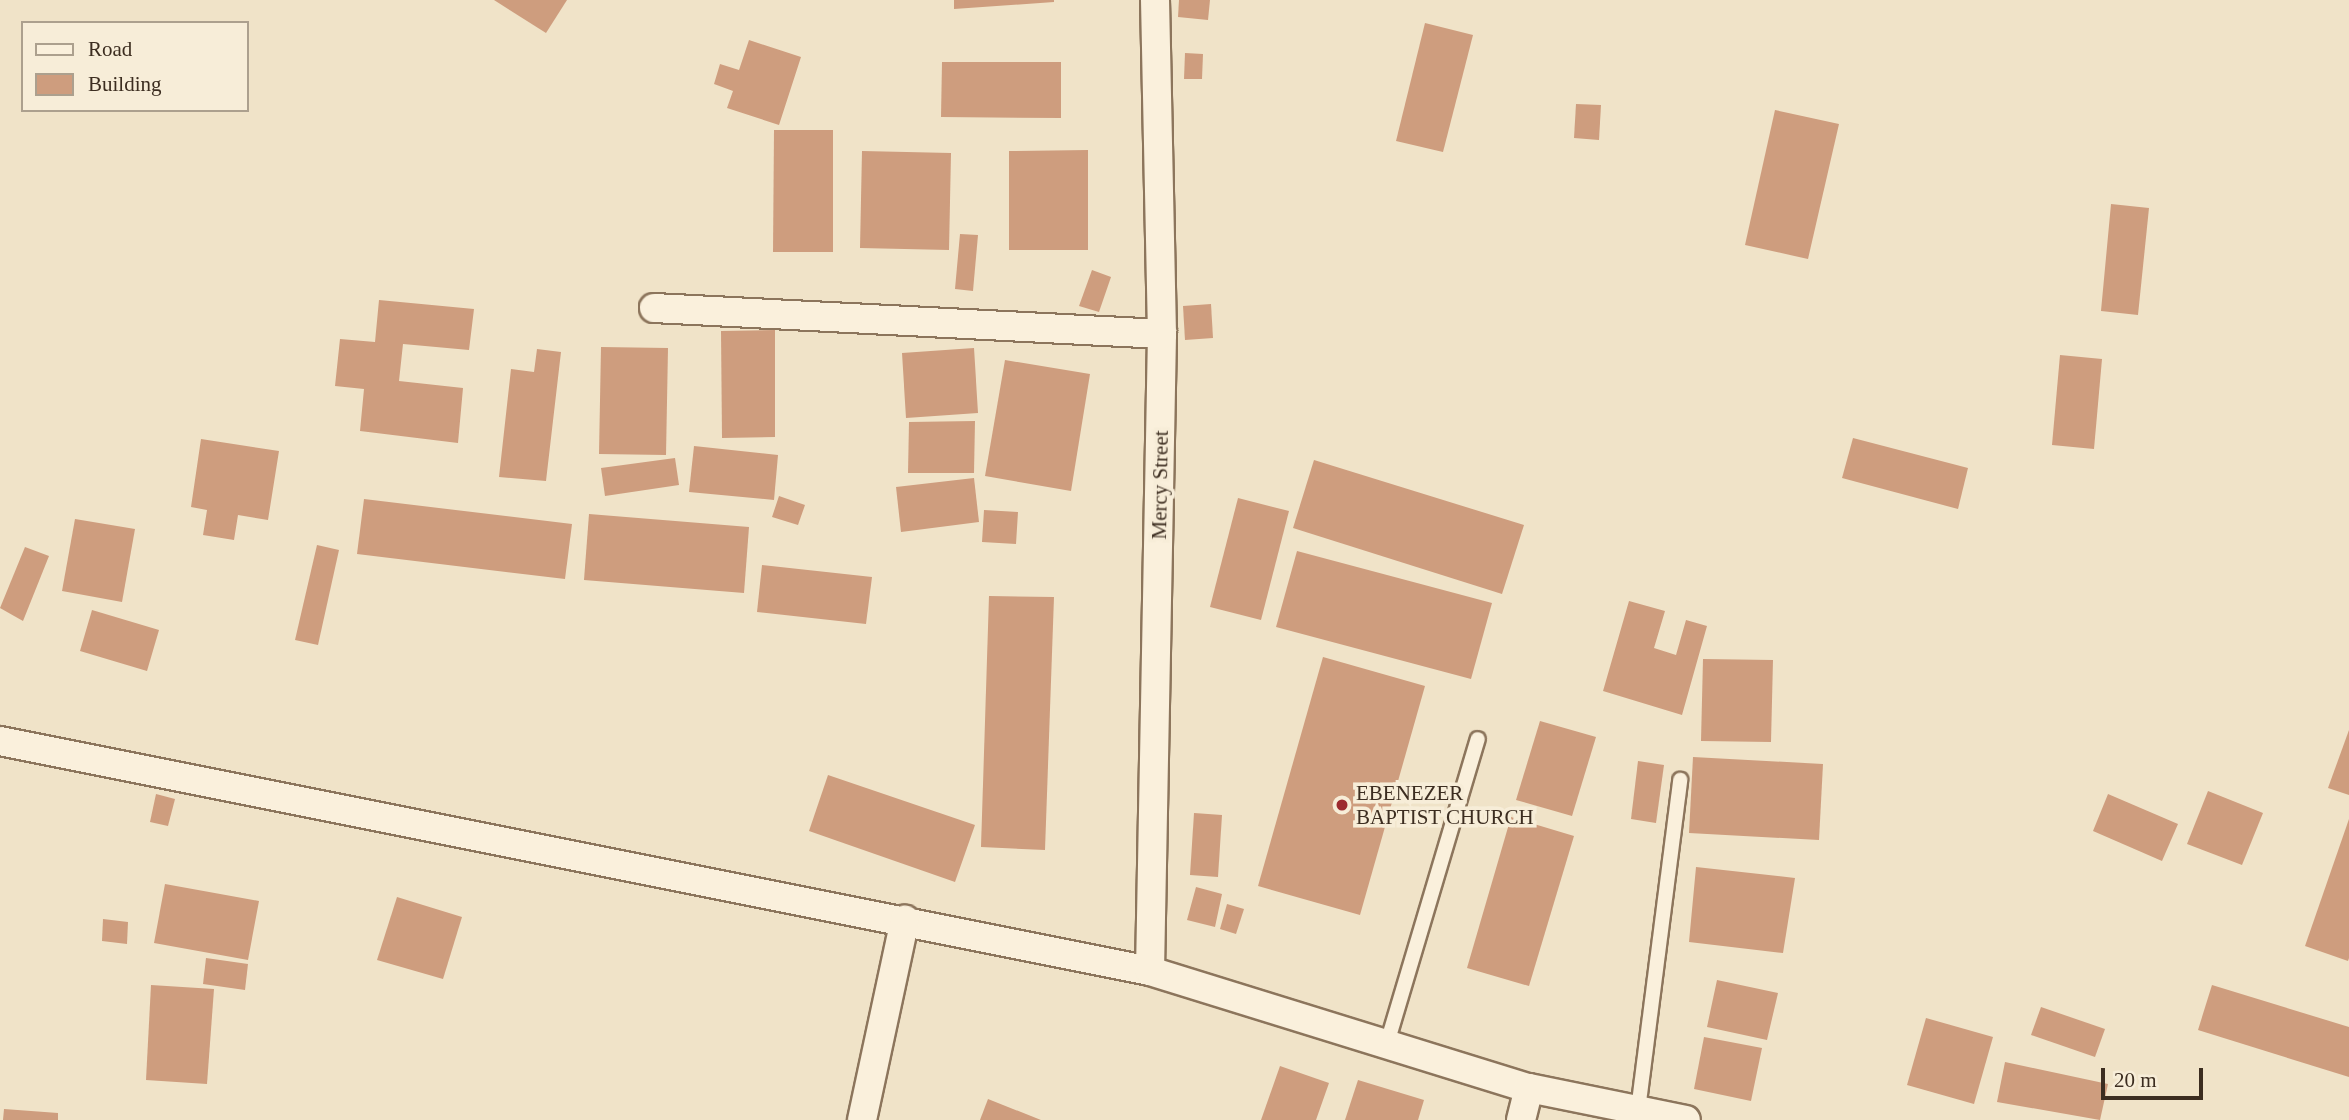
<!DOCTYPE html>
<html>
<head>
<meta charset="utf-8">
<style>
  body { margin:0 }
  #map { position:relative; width:2349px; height:1120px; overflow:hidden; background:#f0e3c8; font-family:Georgia,serif }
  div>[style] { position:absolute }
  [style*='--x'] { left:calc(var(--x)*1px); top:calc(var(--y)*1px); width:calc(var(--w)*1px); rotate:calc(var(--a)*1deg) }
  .building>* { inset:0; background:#ce9d7e }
  .roads { filter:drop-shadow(2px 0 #8c755c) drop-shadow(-2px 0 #8c755c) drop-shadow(0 2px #8c755c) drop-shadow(0 -2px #8c755c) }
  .lane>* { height:14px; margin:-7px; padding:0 7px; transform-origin:7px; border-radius:7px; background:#faf0dc }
  .street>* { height:28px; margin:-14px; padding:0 14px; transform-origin:14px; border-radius:14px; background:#faf0dc }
  .dots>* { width:19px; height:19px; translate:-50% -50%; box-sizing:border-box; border:4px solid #f7edd8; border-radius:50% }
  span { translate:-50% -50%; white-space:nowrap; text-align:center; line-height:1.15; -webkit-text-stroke:7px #f7edd8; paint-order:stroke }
  .street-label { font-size:21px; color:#3c2d20 }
  .poi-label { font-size:21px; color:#3c2d20 }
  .left { translate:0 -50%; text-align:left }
  .legend { position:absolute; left:21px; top:21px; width:228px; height:91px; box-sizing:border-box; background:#f7edd8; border:2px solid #aca08e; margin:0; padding:9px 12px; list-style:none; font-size:21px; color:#3c2d20 }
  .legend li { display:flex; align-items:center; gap:14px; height:35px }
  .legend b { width:35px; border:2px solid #aca08e }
  .scale { position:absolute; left:2101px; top:1068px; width:102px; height:32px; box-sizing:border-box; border:4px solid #3c2d20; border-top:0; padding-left:9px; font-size:21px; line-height:24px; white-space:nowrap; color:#3c2d20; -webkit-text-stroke:5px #f7edd8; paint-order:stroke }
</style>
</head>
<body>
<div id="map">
  <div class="building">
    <div style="clip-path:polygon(494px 0,567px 0,546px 33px)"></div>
    <div style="clip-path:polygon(954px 0,1054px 0,1054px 2px,954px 9px)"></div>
    <div style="clip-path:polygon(1179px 0,1210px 0,1208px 20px,1178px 17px)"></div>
    <div style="clip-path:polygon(1425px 23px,1473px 35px,1443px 152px,1396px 141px)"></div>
    <div style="clip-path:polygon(749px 40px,801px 57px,779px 125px,727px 108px,733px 91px,714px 84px,720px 64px,739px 70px)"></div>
    <div style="clip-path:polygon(1185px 53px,1203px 54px,1202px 79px,1184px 79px)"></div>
    <div style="clip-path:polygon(942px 62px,1061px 62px,1061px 118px,941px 117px)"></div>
    <div style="clip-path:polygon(1576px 104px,1601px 105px,1599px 140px,1574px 138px)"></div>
    <div style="clip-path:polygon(1775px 110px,1839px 124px,1808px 259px,1745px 245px)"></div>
    <div style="clip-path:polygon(774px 130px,833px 130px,833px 252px,773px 252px)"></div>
    <div style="clip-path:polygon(1088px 150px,1088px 250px,1009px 250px,1009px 151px)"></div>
    <div style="clip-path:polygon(862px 151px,951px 153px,949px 250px,860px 248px)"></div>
    <div style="clip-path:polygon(2111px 204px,2149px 208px,2138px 315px,2101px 311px)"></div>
    <div style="clip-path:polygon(960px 234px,978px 235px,973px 291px,955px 289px)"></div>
    <div style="clip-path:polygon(1092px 270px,1111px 277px,1099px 312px,1079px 306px)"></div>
    <div style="clip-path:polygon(379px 300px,474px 309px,469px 350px,403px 344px,399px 381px,463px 388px,458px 443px,360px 431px,364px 389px,335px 386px,340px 339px,375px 342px)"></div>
    <div style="clip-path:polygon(1211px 304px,1213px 338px,1185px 340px,1183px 306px)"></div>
    <div style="clip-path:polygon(775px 330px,775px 437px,722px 438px,721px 331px)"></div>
    <div style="clip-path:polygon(601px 347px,668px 348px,666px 455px,599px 454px)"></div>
    <div style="clip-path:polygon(974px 348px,978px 413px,906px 418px,902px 353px)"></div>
    <div style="clip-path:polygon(537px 349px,561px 352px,546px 481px,499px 477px,511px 369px,534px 372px)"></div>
    <div style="clip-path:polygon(2060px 355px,2102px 359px,2094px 449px,2052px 445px)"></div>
    <div style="clip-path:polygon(1005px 360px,1090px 374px,1071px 491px,985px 476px)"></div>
    <div style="clip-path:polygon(975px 421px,974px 473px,908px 473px,909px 422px)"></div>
    <div style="clip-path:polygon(1853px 438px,1968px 468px,1958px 509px,1842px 478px)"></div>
    <div style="clip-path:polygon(201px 439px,279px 451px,268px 520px,238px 515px,234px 540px,203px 535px,207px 510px,191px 507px)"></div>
    <div style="clip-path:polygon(694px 446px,778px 455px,774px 500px,689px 492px)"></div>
    <div style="clip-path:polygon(675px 458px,679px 485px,605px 496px,601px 468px)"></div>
    <div style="clip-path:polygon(1314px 460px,1524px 525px,1502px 594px,1293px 528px)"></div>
    <div style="clip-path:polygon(974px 478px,979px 522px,901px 532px,896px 487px)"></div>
    <div style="clip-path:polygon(779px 496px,805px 505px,798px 525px,772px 517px)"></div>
    <div style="clip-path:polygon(1238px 498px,1289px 511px,1261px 620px,1210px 607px)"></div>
    <div style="clip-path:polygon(364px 499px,572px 524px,565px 579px,357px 554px)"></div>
    <div style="clip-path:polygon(984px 510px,1018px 512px,1016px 544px,982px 542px)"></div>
    <div style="clip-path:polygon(589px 514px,749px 527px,744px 593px,584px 580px)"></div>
    <div style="clip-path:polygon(75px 519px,135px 529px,122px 602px,62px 591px)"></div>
    <div style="clip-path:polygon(317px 545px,339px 550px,318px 645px,295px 640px)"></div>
    <div style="clip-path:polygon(25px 547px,49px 556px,23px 621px,0 608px)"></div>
    <div style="clip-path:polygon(1297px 551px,1492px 603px,1471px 679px,1276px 627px)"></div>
    <div style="clip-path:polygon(762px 565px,872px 577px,866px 624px,757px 612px)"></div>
    <div style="clip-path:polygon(989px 596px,1054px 597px,1045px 850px,981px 847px)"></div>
    <div style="clip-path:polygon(1629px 601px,1665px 611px,1654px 648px,1676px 655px,1686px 620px,1707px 626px,1682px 715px,1603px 691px)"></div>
    <div style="clip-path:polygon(92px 610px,159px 630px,147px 671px,80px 651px)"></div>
    <div style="clip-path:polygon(1323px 657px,1425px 686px,1360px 915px,1258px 886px)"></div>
    <div style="clip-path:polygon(1703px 659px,1773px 660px,1771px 742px,1701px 741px)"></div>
    <div style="clip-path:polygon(1540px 721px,1596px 737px,1572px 816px,1516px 800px)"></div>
    <div style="clip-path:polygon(2349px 730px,2349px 795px,2328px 788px)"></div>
    <div style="clip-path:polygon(1693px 757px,1823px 764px,1819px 840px,1689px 833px)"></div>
    <div style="clip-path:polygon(1638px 761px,1664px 765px,1656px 823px,1631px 819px)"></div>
    <div style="clip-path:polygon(828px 775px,975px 825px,955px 882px,809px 831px)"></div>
    <div style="clip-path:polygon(2208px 791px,2263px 813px,2242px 865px,2187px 844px)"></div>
    <div style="clip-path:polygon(156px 794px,175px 799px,168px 826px,150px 822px)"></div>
    <div style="clip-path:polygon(2108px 794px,2178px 824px,2162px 861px,2093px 831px)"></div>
    <div style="clip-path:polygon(1194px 813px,1222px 815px,1218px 877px,1190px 875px)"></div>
    <div style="clip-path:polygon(1511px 817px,1574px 836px,1529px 986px,1467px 968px)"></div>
    <div style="clip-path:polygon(2349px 819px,2349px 958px,2348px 961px,2305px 946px)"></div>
    <div style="clip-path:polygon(1696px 867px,1795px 878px,1783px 953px,1689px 942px)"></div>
    <div style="clip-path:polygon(165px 884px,259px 901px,248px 960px,154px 943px)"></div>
    <div style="clip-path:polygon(1196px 887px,1222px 894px,1215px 927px,1187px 920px)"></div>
    <div style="clip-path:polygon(397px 897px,462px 917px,443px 979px,377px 960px)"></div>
    <div style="clip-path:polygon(1227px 904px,1244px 909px,1236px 934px,1220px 929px)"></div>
    <div style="clip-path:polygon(103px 919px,128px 922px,127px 944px,102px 941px)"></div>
    <div style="clip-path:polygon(206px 958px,248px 964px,245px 990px,203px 984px)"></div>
    <div style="clip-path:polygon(1717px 980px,1778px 993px,1767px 1040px,1707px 1027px)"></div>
    <div style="clip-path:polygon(151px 985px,214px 989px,207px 1084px,146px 1080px)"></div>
    <div style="clip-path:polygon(2212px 985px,2349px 1027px,2349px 1077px,2198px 1030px)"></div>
    <div style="clip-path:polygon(2041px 1007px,2105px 1029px,2095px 1057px,2031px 1035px)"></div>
    <div style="clip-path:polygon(1926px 1018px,1993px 1037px,1974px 1104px,1907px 1085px)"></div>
    <div style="clip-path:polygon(1704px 1037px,1762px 1048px,1751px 1101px,1694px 1089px)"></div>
    <div style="clip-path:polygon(2005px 1062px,2108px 1084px,2100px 1120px,1997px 1102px)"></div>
    <div style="clip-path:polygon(1280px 1066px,1329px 1083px,1316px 1120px,1261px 1120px)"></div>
    <div style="clip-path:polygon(1358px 1080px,1424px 1100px,1418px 1120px,1345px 1120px)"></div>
    <div style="clip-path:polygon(988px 1099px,1041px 1120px,980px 1120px)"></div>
    <div style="clip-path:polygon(4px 1109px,58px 1113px,58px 1120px,3px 1120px)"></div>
  </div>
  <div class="roads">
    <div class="lane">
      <div style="--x:1388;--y:1040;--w:314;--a:-73.4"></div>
      <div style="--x:1638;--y:1110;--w:333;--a:-82.7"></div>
    </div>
    <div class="street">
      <div style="--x:654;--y:308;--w:509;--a:2.93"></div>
      <div style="--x:0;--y:741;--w:1173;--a:11.31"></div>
      <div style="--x:1150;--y:971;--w:397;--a:17.2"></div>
      <div style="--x:1529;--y:1088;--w:160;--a:11.5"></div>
      <div style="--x:1150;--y:971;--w:637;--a:-88.92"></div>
      <div style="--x:1162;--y:334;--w:334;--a:-91.2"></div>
      <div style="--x:862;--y:1120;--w:205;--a:-77.9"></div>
      <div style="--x:1521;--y:1120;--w:33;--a:-76"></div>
    </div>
  </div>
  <div class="dots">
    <div style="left:1342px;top:805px;background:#9d2b2f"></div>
  </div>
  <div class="street-label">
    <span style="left:1160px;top:485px;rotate:-89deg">Mercy Street</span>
  </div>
  <div class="poi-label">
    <span class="left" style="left:1356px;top:805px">EBENEZER<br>BAPTIST CHURCH</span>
  </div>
  <ul class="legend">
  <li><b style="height:9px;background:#faf0dc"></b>Road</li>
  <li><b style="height:19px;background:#ce9d7e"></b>Building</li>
  </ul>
  <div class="scale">20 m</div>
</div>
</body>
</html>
